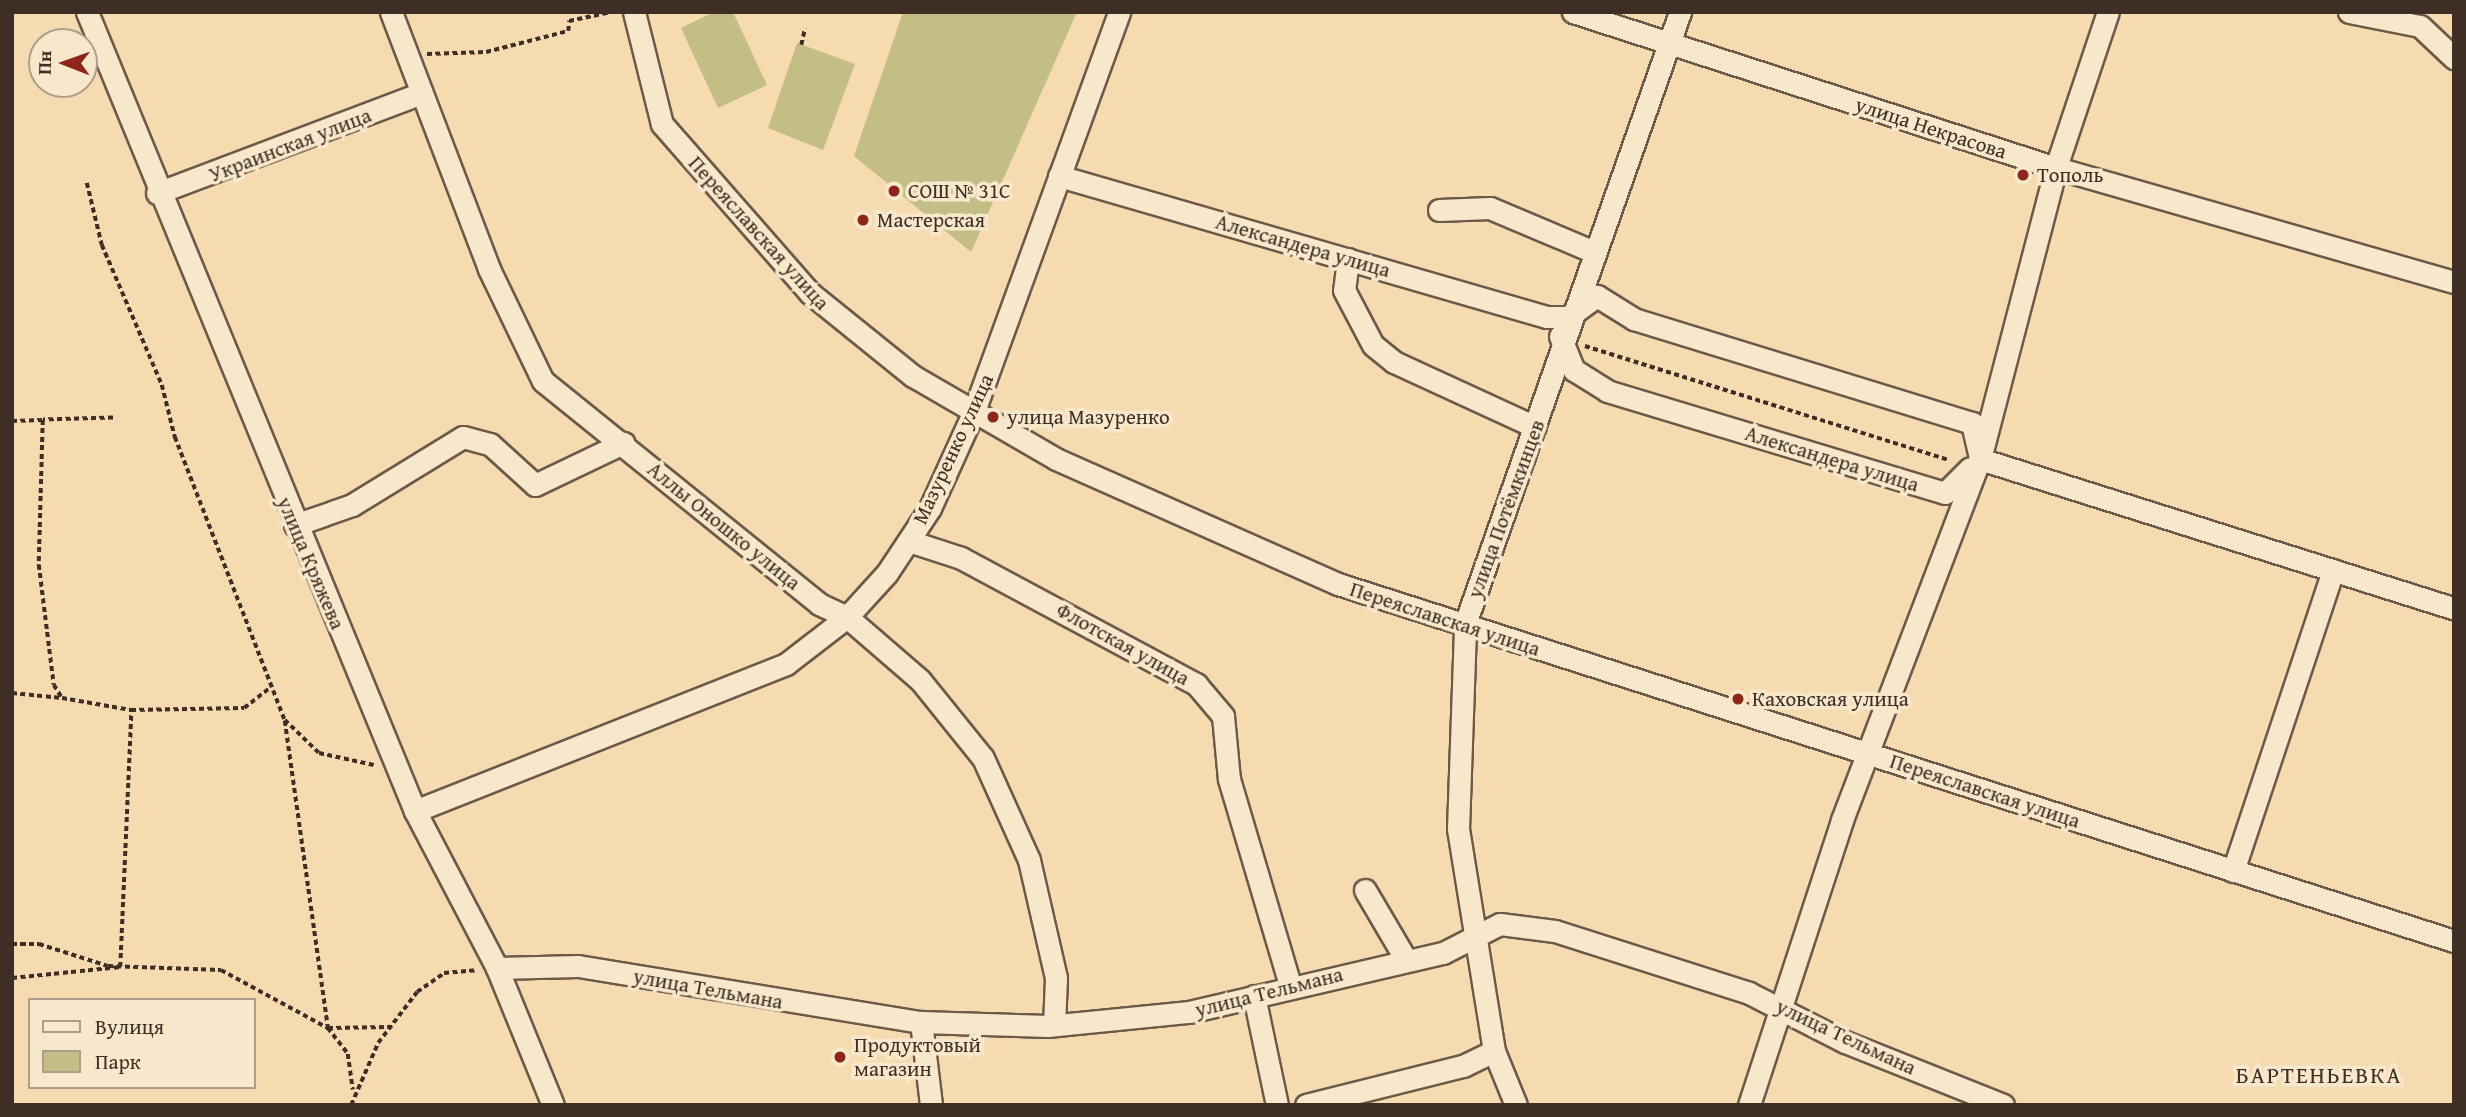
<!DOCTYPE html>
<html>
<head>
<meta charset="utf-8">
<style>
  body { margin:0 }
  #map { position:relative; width:2466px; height:1117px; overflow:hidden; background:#f5dbaf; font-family:"Gentium Book Plus",serif }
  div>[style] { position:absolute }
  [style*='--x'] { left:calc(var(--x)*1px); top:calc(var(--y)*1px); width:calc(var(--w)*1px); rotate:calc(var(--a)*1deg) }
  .green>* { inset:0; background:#c2be86 }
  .path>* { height:3.5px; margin-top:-1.75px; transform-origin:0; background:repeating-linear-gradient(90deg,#3e2e25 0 5px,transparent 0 8.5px) }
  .roads { filter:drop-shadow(2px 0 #6c5948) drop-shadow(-2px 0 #6c5948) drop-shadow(0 2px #6c5948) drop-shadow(0 -2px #6c5948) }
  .minor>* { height:21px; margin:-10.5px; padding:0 10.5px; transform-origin:10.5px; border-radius:10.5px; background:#f8e8cb }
  .dots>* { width:19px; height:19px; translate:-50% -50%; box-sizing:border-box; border:4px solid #f8e8cb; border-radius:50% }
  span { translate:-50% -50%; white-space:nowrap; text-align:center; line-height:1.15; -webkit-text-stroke:7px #f8e8cb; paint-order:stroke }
  .street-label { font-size:21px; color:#3e2e25 }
  .poi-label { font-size:21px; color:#3e2e25 }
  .left { translate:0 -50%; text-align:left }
  .neighbourhood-label { font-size:23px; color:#3e2e25; letter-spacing:2px }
  .frame { position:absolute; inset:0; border:14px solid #3e2e25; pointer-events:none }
  .legend { position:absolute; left:28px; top:998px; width:228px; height:91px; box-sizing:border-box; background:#f8e8cb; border:2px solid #ae9e89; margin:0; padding:9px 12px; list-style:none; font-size:21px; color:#3e2e25 }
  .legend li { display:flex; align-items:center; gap:14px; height:35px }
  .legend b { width:35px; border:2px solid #ae9e89 }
  .north { position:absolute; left:28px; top:28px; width:70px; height:70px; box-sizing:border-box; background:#f8e8cb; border:2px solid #ae9e89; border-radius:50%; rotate:271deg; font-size:19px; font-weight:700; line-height:28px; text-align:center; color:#3e2e25 }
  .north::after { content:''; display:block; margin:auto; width:24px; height:32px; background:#8f2418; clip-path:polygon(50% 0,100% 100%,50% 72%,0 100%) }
</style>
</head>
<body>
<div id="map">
  <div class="green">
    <div style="clip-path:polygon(714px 12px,733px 12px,767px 85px,718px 108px,681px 28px)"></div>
    <div style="clip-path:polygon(903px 12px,1077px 12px,971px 252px,854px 156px)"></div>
    <div style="clip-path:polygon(797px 43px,855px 64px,823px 150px,768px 128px)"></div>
  </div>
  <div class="path">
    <div style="--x:801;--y:45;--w:17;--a:-77"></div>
    <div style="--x:427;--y:54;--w:59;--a:-1.9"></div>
    <div style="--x:486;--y:52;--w:85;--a:-14.4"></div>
    <div style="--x:568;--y:31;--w:10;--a:-84"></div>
    <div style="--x:569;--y:21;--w:43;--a:-12.1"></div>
    <div style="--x:87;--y:183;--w:64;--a:76.4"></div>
    <div style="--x:102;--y:245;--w:152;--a:66.8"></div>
    <div style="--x:162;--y:385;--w:54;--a:76"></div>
    <div style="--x:175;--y:437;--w:304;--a:68.8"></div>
    <div style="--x:285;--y:720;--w:47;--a:44.1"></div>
    <div style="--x:319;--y:753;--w:56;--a:12.3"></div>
    <div style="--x:1585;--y:346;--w:380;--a:17.4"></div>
    <div style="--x:113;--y:418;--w:70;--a:178.4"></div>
    <div style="--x:43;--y:420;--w:145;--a:91.6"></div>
    <div style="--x:39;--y:565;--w:121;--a:82.9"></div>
    <div style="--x:54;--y:685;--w:15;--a:58"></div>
    <div style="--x:62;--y:698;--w:70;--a:9.9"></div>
    <div style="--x:12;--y:421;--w:31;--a:-2"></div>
    <div style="--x:12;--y:693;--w:50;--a:5.7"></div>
    <div style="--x:285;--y:721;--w:310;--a:82"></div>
    <div style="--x:328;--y:1028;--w:62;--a:-0.9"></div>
    <div style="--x:12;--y:944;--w:27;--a:0"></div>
    <div style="--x:39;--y:944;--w:72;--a:17.7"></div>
    <div style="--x:108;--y:966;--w:113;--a:2"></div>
    <div style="--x:221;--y:970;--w:122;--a:28.5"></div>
    <div style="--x:328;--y:1028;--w:33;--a:52"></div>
    <div style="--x:348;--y:1054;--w:36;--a:82"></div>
    <div style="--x:12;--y:978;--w:109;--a:-5.8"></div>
    <div style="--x:120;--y:967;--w:257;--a:-87.5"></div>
    <div style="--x:131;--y:710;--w:113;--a:-1"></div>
    <div style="--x:244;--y:708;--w:34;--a:-38"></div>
    <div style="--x:351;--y:1105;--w:68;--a:-66.5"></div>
    <div style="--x:378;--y:1043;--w:64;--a:-52.6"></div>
    <div style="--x:417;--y:992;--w:33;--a:-35"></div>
    <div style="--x:444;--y:973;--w:32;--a:-5"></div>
  </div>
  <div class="roads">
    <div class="minor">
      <div style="--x:87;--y:12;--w:864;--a:67.68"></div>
      <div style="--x:415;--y:811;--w:177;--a:62.4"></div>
      <div style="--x:497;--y:968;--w:148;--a:67.8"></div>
      <div style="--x:391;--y:12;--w:275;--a:69.1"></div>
      <div style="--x:489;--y:269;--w:124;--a:64.3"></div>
      <div style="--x:543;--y:381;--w:355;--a:38.9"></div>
      <div style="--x:819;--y:604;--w:31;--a:25"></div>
      <div style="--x:847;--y:617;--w:96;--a:40.8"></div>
      <div style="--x:920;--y:680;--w:100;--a:51.1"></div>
      <div style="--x:983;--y:758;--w:112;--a:65.7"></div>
      <div style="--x:1029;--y:860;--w:121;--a:77.1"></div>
      <div style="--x:1056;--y:978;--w:47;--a:92.4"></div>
      <div style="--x:634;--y:12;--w:115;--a:76"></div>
      <div style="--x:662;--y:124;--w:225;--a:48.8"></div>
      <div style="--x:810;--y:293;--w:132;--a:38.9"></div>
      <div style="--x:913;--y:376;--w:165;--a:30.1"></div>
      <div style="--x:1056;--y:459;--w:308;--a:23.9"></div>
      <div style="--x:1338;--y:584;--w:1172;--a:17.74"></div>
      <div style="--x:1573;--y:12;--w:504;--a:17.9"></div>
      <div style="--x:2053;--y:167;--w:417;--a:16"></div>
      <div style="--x:2349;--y:12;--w:72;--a:11.2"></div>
      <div style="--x:2420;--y:26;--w:47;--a:43.3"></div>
      <div style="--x:1059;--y:176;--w:508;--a:16.12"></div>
      <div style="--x:1547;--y:317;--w:21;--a:0"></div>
      <div style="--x:1568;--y:317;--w:36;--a:-36"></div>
      <div style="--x:1597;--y:296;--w:44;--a:31.9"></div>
      <div style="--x:1634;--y:319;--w:354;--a:17.1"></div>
      <div style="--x:1972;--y:423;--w:37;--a:77"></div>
      <div style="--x:1980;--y:459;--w:497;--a:17.5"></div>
      <div style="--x:157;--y:193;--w:282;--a:-20.7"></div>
      <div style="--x:1439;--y:210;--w:51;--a:-2.2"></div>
      <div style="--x:1490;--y:208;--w:113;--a:22.9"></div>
      <div style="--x:1348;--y:259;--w:31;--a:97"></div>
      <div style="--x:1344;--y:290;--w:62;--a:62.2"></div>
      <div style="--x:1373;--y:345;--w:27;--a:39"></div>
      <div style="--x:1394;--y:362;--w:155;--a:24.7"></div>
      <div style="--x:1560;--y:336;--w:37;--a:68"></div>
      <div style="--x:1574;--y:370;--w:39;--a:32"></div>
      <div style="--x:1607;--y:391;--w:353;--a:16.8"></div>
      <div style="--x:1945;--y:493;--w:35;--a:-45"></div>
      <div style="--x:295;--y:525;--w:60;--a:-19.3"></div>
      <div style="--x:352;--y:505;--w:130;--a:-31.5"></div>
      <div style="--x:463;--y:437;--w:28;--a:15"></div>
      <div style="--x:490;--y:444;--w:61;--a:42.3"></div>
      <div style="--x:535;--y:485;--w:98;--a:-25.5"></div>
      <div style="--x:909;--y:541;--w:55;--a:18.1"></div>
      <div style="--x:961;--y:558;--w:267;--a:28.2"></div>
      <div style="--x:1196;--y:684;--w:42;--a:49.8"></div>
      <div style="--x:1223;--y:716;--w:63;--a:84.6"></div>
      <div style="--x:1229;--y:779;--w:218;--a:73.5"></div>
      <div style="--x:415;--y:811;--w:399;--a:-21.6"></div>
      <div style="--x:786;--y:664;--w:77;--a:-37.6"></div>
      <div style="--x:847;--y:617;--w:59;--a:-47.7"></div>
      <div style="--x:887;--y:573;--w:78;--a:-56.5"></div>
      <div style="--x:930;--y:508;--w:107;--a:-65.6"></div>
      <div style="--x:974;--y:411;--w:425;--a:-70"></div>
      <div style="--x:2233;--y:871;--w:317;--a:-71.6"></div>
      <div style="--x:1365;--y:890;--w:81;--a:59.6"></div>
      <div style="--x:497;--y:968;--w:81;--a:-1.4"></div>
      <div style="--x:578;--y:966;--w:348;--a:9.3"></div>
      <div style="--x:921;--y:1022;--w:127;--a:1.8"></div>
      <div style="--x:1048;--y:1026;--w:142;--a:-5.7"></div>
      <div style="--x:1189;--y:1012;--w:261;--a:-13.1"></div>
      <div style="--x:1443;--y:953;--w:64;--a:-27"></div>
      <div style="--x:1500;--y:924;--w:55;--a:7.3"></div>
      <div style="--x:1555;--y:931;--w:204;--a:17.7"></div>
      <div style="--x:1749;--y:993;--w:108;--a:27"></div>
      <div style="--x:1845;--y:1042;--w:170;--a:21.7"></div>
      <div style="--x:1254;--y:996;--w:111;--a:78.1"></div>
      <div style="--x:921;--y:1022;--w:84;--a:83.1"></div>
      <div style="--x:1306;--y:1105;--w:162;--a:-14"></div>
      <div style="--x:1463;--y:1066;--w:34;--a:-26"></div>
      <div style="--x:1516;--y:1105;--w:58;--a:-112.2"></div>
      <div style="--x:1494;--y:1051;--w:225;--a:-99.2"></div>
      <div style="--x:1458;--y:829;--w:205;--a:-88"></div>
      <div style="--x:1465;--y:624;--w:649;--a:-70.64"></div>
      <div style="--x:1749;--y:1105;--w:300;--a:-71.9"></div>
      <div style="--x:1842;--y:820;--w:386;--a:-69.1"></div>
      <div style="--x:1980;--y:459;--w:302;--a:-75.4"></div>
      <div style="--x:2056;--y:167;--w:163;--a:-71.5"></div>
    </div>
  </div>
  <div class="dots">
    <div style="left:2023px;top:175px;background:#8f2418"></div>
    <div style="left:894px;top:191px;background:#8f2418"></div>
    <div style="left:863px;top:220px;background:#8f2418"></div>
    <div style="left:993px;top:417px;background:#8f2418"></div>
    <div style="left:1738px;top:699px;background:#8f2418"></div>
    <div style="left:840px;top:1057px;background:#8f2418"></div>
  </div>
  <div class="street-label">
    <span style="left:1931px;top:128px;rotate:18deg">улица Некрасова</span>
    <span style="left:290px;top:145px;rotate:-21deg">Украинская улица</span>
    <span style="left:759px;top:233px;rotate:48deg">Переяславская улица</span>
    <span style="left:1303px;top:246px;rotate:16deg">Александера улица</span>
    <span style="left:953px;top:449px;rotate:-65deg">Мазуренко улица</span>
    <span style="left:1832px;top:459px;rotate:17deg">Александера улица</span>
    <span style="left:1506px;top:509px;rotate:-70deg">улица Потёмкинцев</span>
    <span style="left:724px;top:526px;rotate:39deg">Аллы Оношко улица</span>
    <span style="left:311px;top:563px;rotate:67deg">улица Кряжева</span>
    <span style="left:1445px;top:619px;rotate:18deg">Переяславская улица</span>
    <span style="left:1123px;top:644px;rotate:29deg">Флотская улица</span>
    <span style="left:1985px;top:791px;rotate:18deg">Переяславская улица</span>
    <span style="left:708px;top:989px;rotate:10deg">улица Тельмана</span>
    <span style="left:1269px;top:992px;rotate:-14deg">улица Тельмана</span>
    <span style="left:1846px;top:1037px;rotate:25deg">улица Тельмана</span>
  </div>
  <div class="poi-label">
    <span class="left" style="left:2037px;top:175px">Тополь</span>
    <span class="left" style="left:908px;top:191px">СОШ № 31С</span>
    <span class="left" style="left:877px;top:220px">Мастерская</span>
    <span class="left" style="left:1007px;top:417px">улица Мазуренко</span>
    <span class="left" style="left:1752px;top:699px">Каховская улица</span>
    <span class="left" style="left:854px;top:1057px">Продуктовый<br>магазин</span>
  </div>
  <div class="neighbourhood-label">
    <span style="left:2319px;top:1075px">БАРТЕНЬЕВКА</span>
  </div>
  <div class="frame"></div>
  <ul class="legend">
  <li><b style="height:9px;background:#f8e8cb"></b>Вулиця</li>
  <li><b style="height:19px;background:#c2be86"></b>Парк</li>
  </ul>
  <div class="north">Пн</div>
</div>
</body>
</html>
